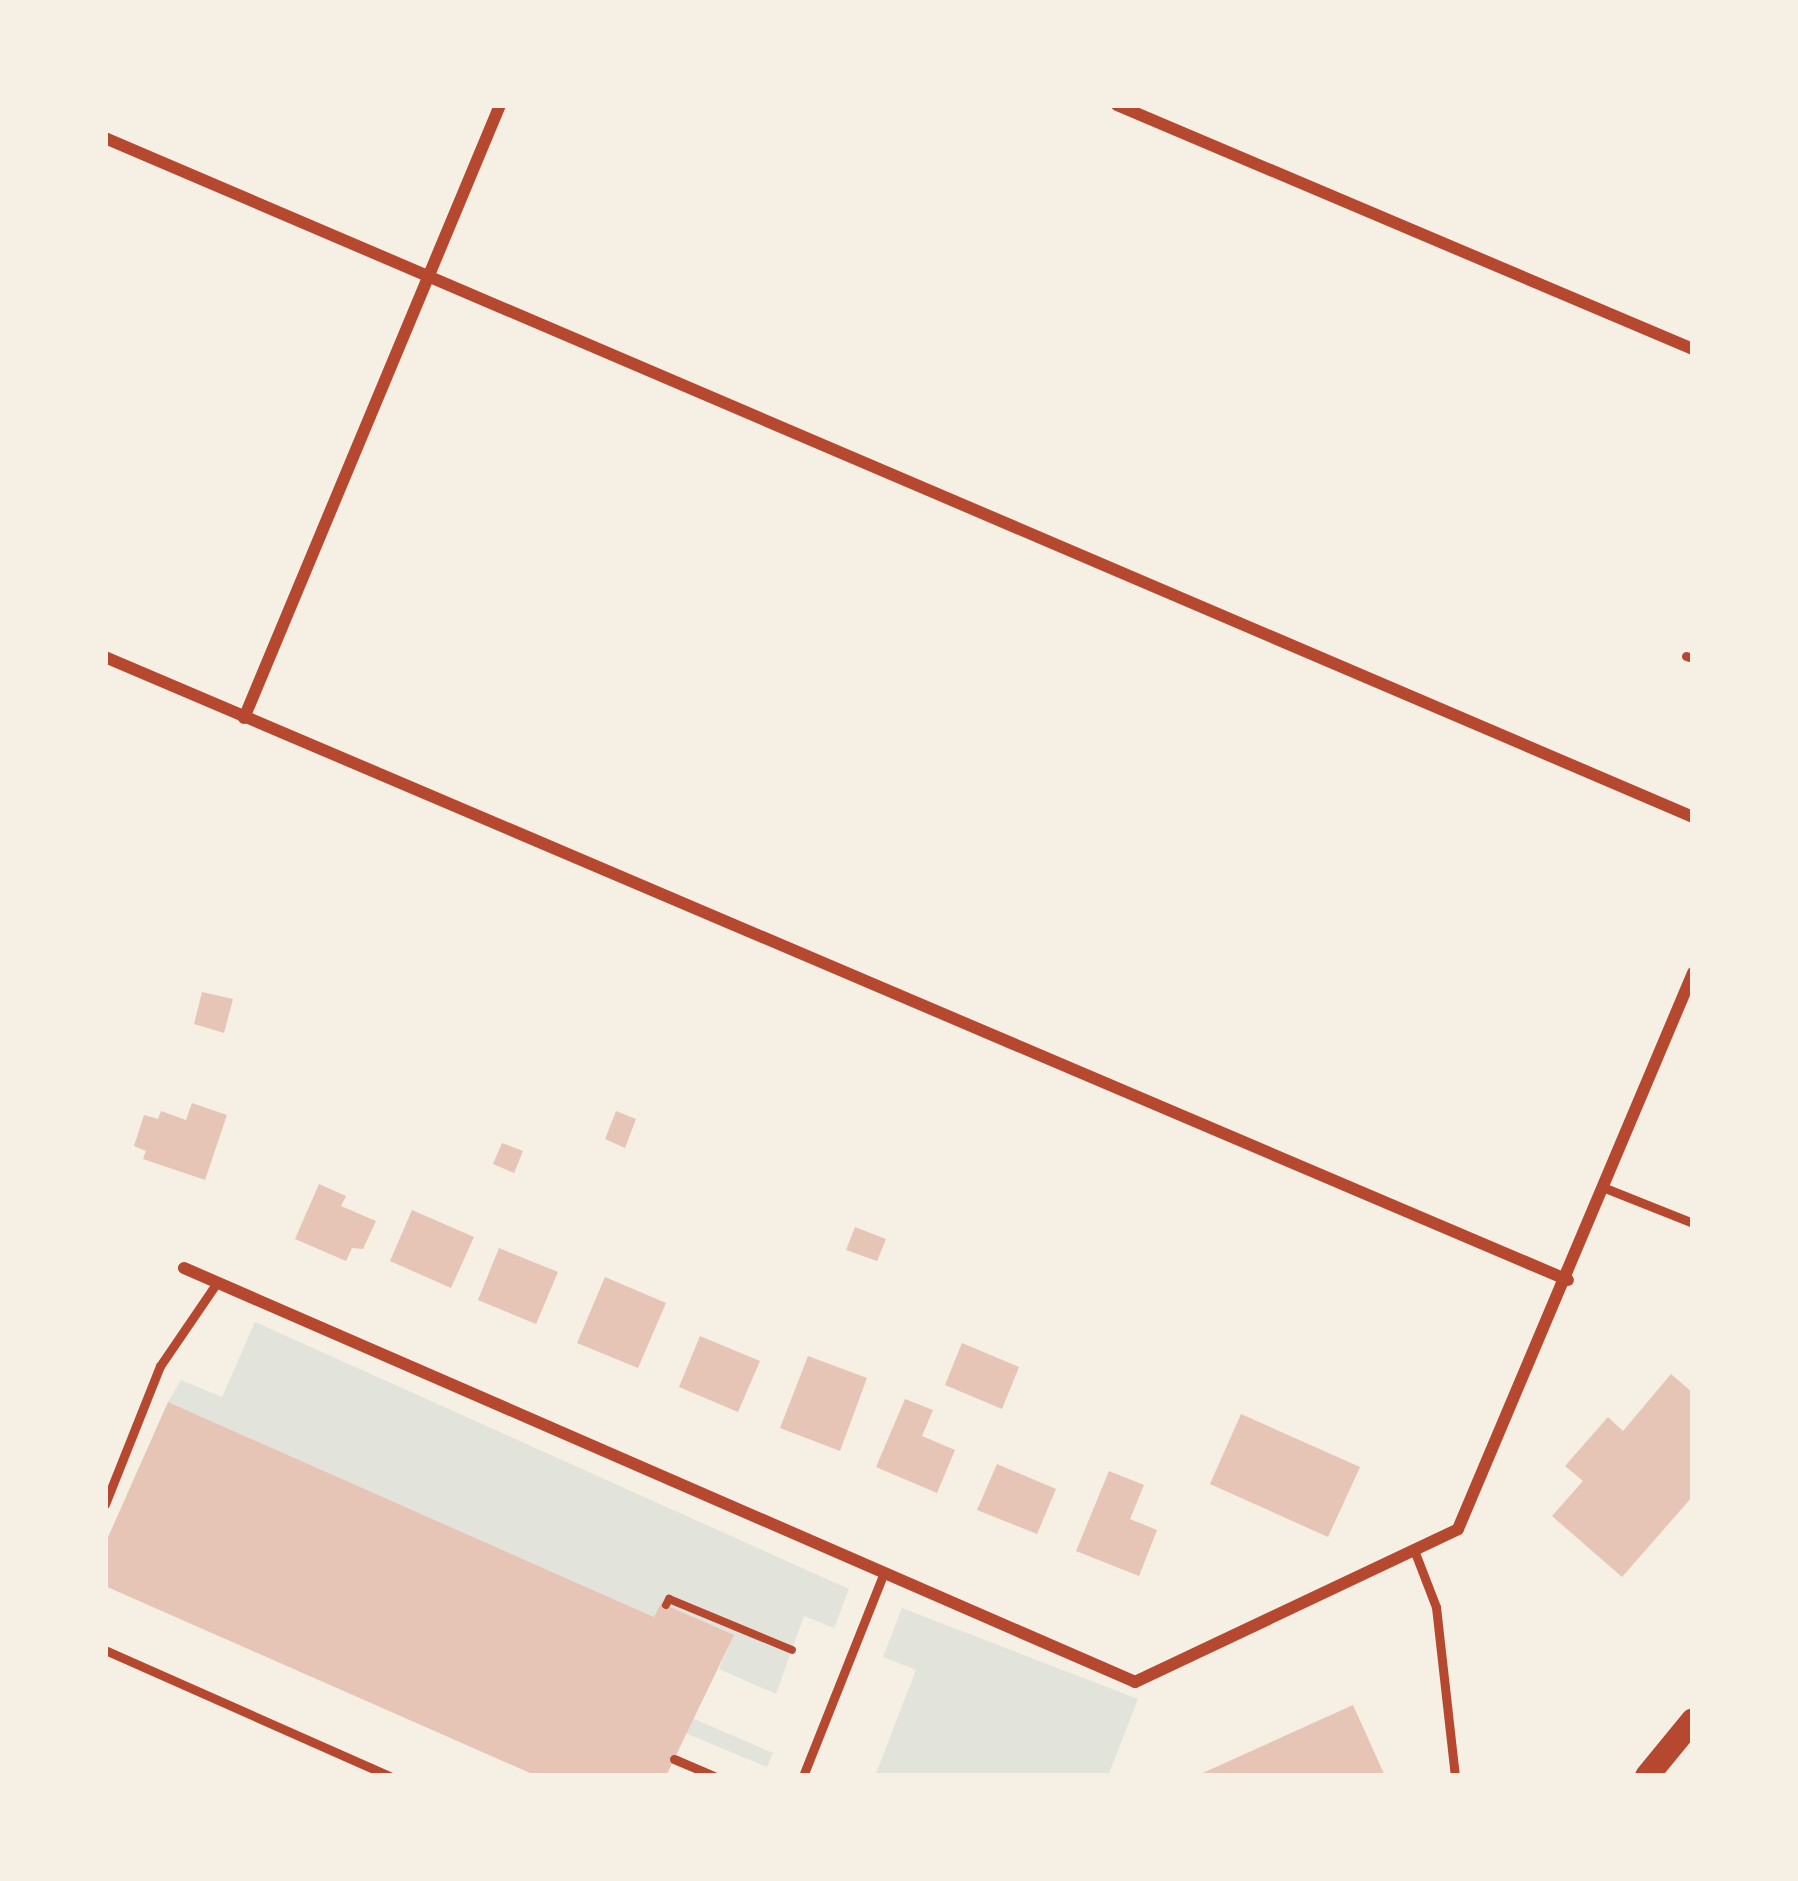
<!DOCTYPE html>
<html>
<head>
<meta charset="utf-8">
<style>
  body { margin:0 }
  #map { position:relative; width:1798px; height:1881px; overflow:hidden; background:#f6efe4; font-family:"Varela Round",sans-serif }
  div>[style] { position:absolute }
  [style*='--x'] { left:calc(var(--x)*1px); top:calc(var(--y)*1px); width:calc(var(--w)*1px); rotate:calc(var(--a)*1deg) }
  .green>* { inset:0; background:#e2e4dc }
  .building>* { inset:0; background:#e6c5b7 }
  .path>* { height:8px; margin:-4px; padding:0 4px; transform-origin:4px; border-radius:4px; background:#b5482f }
  .service>* { height:9px; margin:-4.5px; padding:0 4.5px; transform-origin:4.5px; border-radius:4.5px; background:#b5482f }
  .minor>* { height:12px; margin:-6px; padding:0 6px; transform-origin:6px; border-radius:6px; background:#b5482f }
  .secondary>* { height:24px; margin:-12px; padding:0 12px; transform-origin:12px; border-radius:12px; background:#b5482f }
  span { translate:-50% -50%; white-space:nowrap; text-align:center; line-height:1.15; -webkit-text-stroke:10px #f6efe4; paint-order:stroke }
  .frame { position:absolute; inset:0; border:108px solid #f6efe4; pointer-events:none }
</style>
</head>
<body>
<div id="map">
  <div class="green">
    <div style="clip-path:polygon(255px 1322px,849px 1589px,834px 1628px,804px 1616px,776px 1694px,719px 1669px,733px 1636px,661px 1603px,654px 1617px,168px 1402px,181px 1380px,222px 1397px)"></div>
    <div style="clip-path:polygon(902px 1608px,1138px 1699px,1108px 1776px,875px 1776px,916px 1670px,883px 1657px)"></div>
    <div style="clip-path:polygon(692px 1718px,773px 1753px,767px 1767px,685px 1733px)"></div>
  </div>
  <div class="building">
    <div style="clip-path:polygon(202px 992px,233px 999px,224px 1033px,194px 1024px)"></div>
    <div style="clip-path:polygon(192px 1103px,227px 1115px,205px 1180px,143px 1159px,146px 1151px,134px 1146px,144px 1115px,158px 1119px,161px 1111px,186px 1120px)"></div>
    <div style="clip-path:polygon(616px 1111px,636px 1119px,625px 1148px,605px 1139px)"></div>
    <div style="clip-path:polygon(502px 1143px,523px 1151px,514px 1173px,493px 1164px)"></div>
    <div style="clip-path:polygon(319px 1184px,346px 1196px,341px 1206px,376px 1221px,363px 1249px,352px 1248px,346px 1261px,295px 1239px)"></div>
    <div style="clip-path:polygon(412px 1210px,474px 1237px,451px 1288px,390px 1261px)"></div>
    <div style="clip-path:polygon(855px 1227px,886px 1239px,877px 1261px,846px 1250px)"></div>
    <div style="clip-path:polygon(499px 1248px,558px 1272px,536px 1324px,478px 1300px)"></div>
    <div style="clip-path:polygon(605px 1277px,666px 1303px,638px 1368px,577px 1343px)"></div>
    <div style="clip-path:polygon(700px 1336px,760px 1361px,738px 1412px,679px 1387px)"></div>
    <div style="clip-path:polygon(962px 1343px,1019px 1367px,1002px 1409px,945px 1385px)"></div>
    <div style="clip-path:polygon(808px 1356px,867px 1378px,840px 1451px,780px 1428px)"></div>
    <div style="clip-path:polygon(1671px 1374px,1693px 1393px,1693px 1496px,1622px 1577px,1552px 1516px,1583px 1481px,1565px 1466px,1608px 1417px,1623px 1431px)"></div>
    <div style="clip-path:polygon(905px 1399px,933px 1410px,922px 1436px,955px 1450px,937px 1493px,876px 1467px)"></div>
    <div style="clip-path:polygon(168px 1402px,654px 1617px,661px 1603px,734px 1635px,666px 1776px,537px 1776px,105px 1586px,105px 1544px)"></div>
    <div style="clip-path:polygon(1241px 1414px,1360px 1467px,1328px 1537px,1210px 1484px)"></div>
    <div style="clip-path:polygon(997px 1464px,1056px 1489px,1037px 1534px,977px 1510px)"></div>
    <div style="clip-path:polygon(1109px 1471px,1144px 1485px,1130px 1519px,1157px 1530px,1139px 1576px,1076px 1551px)"></div>
    <div style="clip-path:polygon(1353px 1705px,1385px 1776px,1196px 1776px)"></div>
  </div>
  <div class="path">
    <div style="--x:666;--y:1605;--w:7;--a:-63"></div>
    <div style="--x:669;--y:1599;--w:133;--a:22.5"></div>
  </div>
  <div class="service">
    <div style="--x:1686;--y:656;--w:7;--a:16"></div>
    <div style="--x:1605;--y:1188;--w:95;--a:21.7"></div>
    <div style="--x:105;--y:1504;--w:149;--a:-68.3"></div>
    <div style="--x:160;--y:1366;--w:99;--a:-55.7"></div>
    <div style="--x:1414;--y:1550;--w:61;--a:68.9"></div>
    <div style="--x:1436;--y:1607;--w:170;--a:83.6"></div>
    <div style="--x:105;--y:1650;--w:312;--a:23.9"></div>
    <div style="--x:674;--y:1759;--w:43;--a:23"></div>
    <div style="--x:803;--y:1776;--w:214;--a:-68.3"></div>
  </div>
  <div class="minor">
    <div style="--x:1117;--y:105;--w:626;--a:22.96"></div>
    <div style="--x:105;--y:138;--w:1727;--a:23.15"></div>
    <div style="--x:105;--y:657;--w:1590;--a:23.07"></div>
    <div style="--x:244;--y:718;--w:664;--a:-67.33"></div>
    <div style="--x:184;--y:1268;--w:1037;--a:23.52"></div>
    <div style="--x:1135;--y:1682;--w:357;--a:-25.3"></div>
    <div style="--x:1458;--y:1529;--w:604;--a:-67.09"></div>
  </div>
  <div class="secondary">
    <div style="--x:1647;--y:1776;--w:72;--a:-50.6"></div>
  </div>
  <div class="frame"></div>
</div>
</body>
</html>
